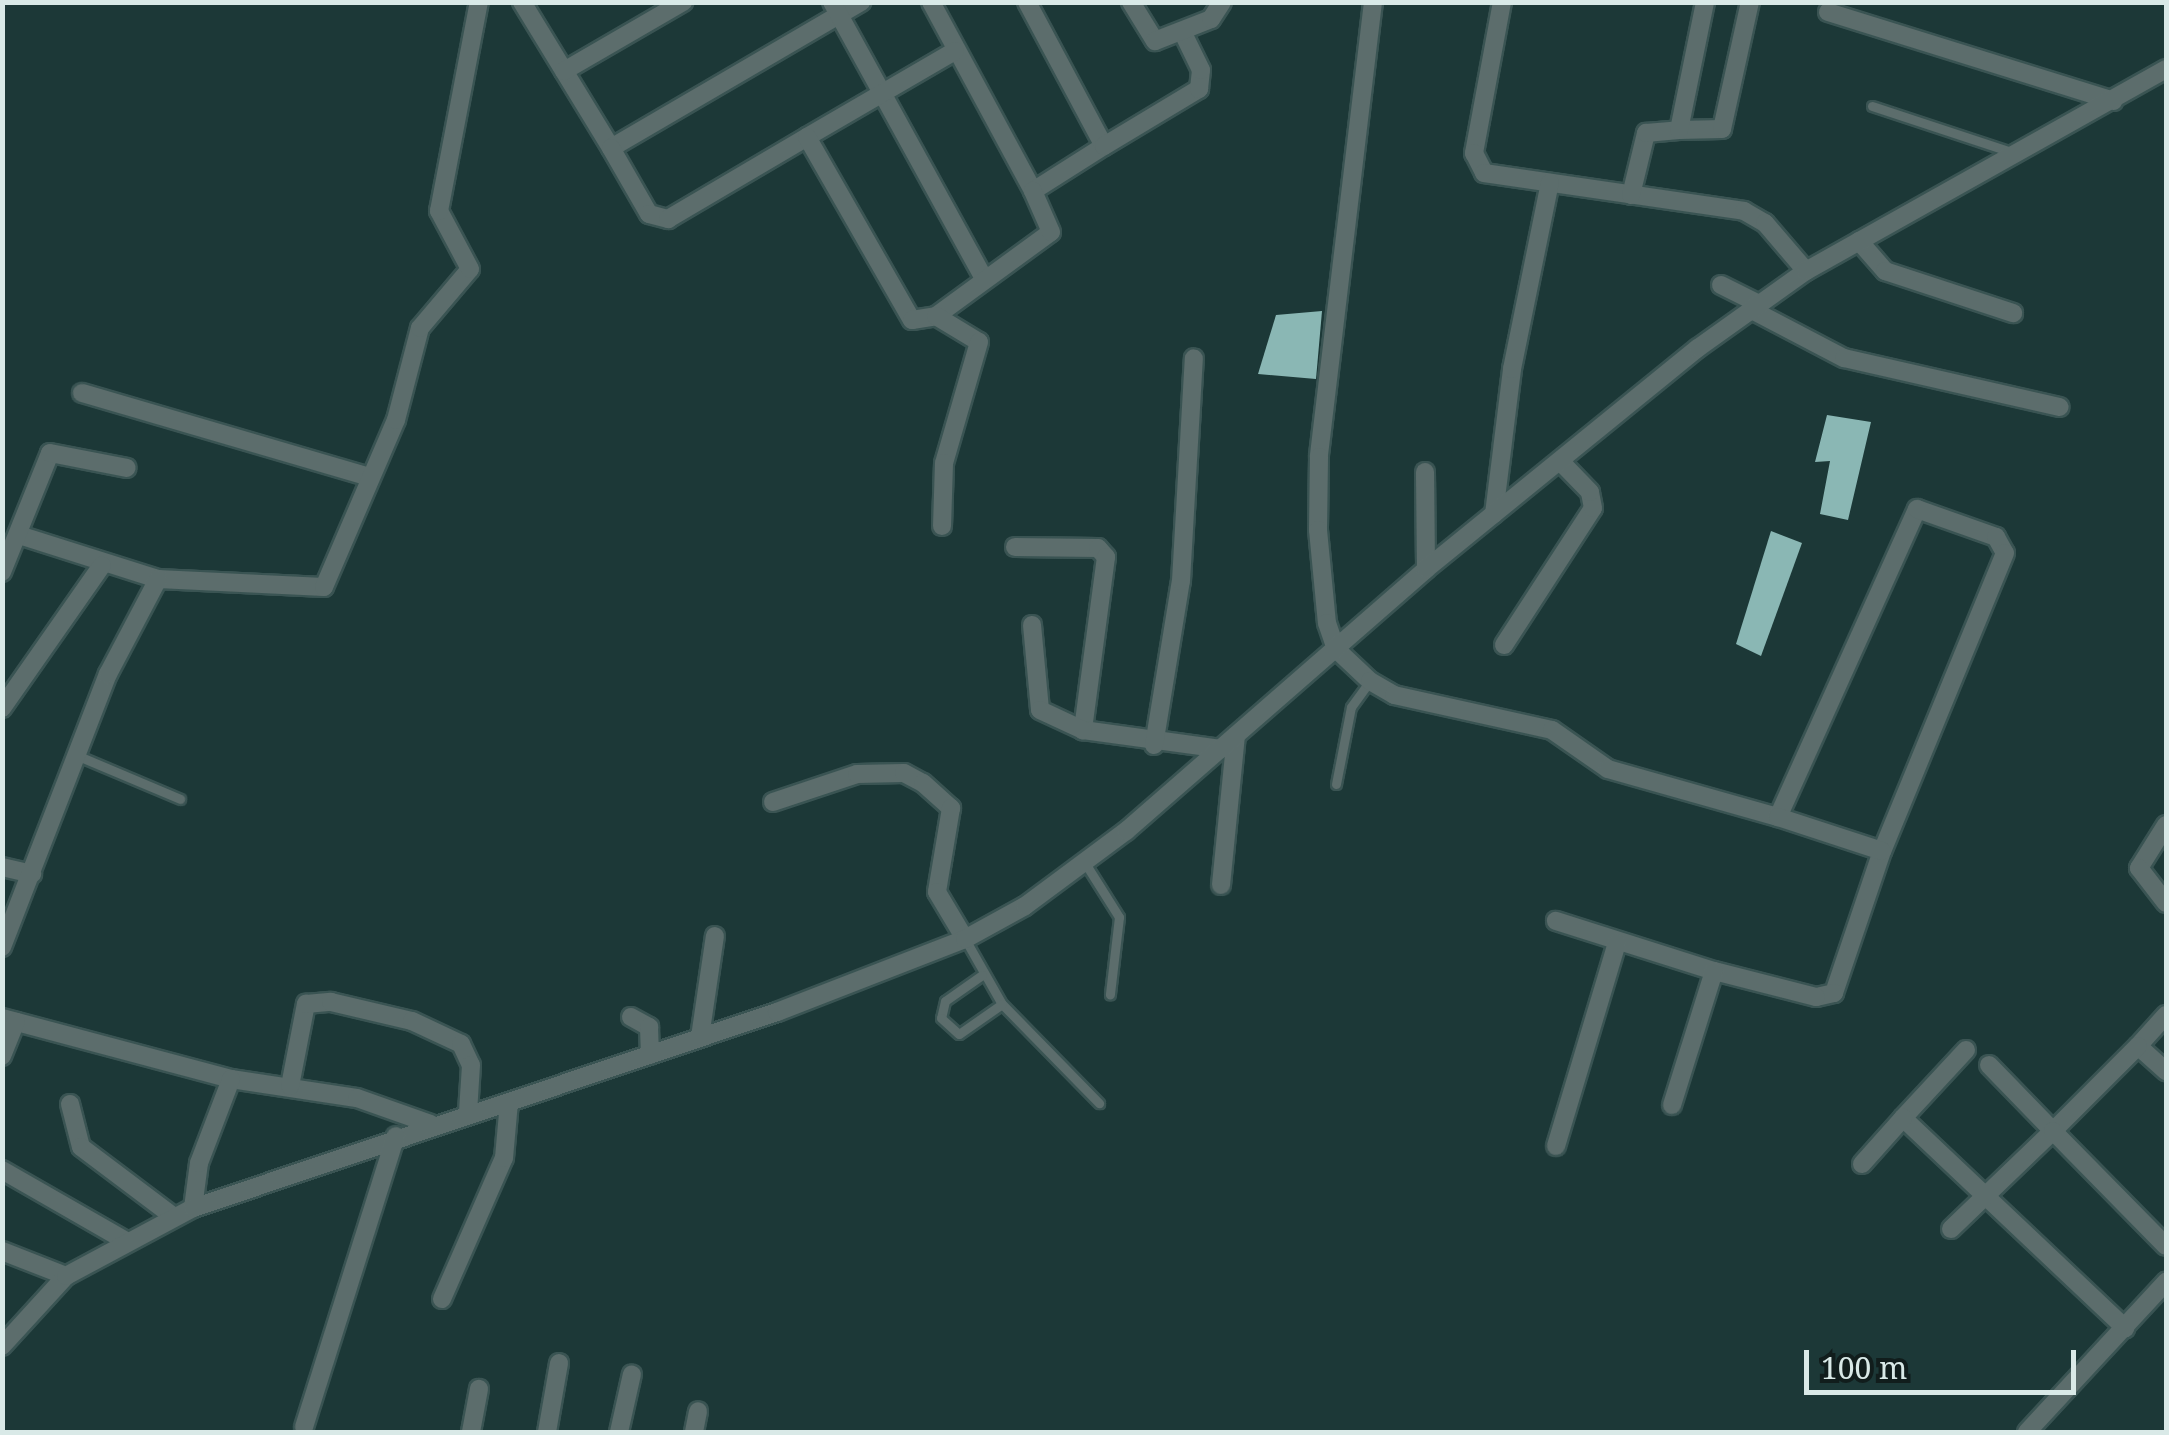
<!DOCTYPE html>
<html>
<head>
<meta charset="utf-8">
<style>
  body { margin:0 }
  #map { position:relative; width:2169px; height:1435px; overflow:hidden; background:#1c3837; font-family:"Noto Serif",serif }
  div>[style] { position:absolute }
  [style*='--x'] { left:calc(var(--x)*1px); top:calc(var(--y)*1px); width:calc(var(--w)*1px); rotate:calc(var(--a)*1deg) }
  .building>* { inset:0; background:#8ab7b4 }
  .roads { filter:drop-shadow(2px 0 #3a5453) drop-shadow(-2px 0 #3a5453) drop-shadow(0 2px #3a5453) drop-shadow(0 -2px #3a5453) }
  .service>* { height:9px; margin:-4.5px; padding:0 4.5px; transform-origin:4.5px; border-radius:4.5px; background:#5c6d6c }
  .minor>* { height:18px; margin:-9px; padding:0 9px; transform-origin:9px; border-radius:9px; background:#5c6d6c }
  span { translate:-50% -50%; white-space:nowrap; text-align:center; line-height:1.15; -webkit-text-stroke:10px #111d1c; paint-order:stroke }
  .frame { position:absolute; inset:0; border:5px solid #d9e9e7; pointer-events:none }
  .scale { position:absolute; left:1804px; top:1350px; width:272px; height:45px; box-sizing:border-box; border:5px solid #d9e9e7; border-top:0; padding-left:12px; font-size:30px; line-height:35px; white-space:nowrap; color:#d9e9e7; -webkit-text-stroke:8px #111d1c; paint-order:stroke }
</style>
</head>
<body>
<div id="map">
  <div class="building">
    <div style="clip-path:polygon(1322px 311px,1316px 379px,1258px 374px,1276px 315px)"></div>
    <div style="clip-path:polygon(1827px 415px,1871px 422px,1848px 520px,1820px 514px,1830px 461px,1815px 462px)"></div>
    <div style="clip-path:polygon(1771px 531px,1802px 543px,1761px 656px,1736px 644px)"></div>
  </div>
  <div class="roads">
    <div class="service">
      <div style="--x:1872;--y:106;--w:150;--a:18.3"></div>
      <div style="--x:76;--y:755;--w:113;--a:22.9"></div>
      <div style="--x:1336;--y:784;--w:78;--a:-79"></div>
      <div style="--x:1351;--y:707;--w:32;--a:-54"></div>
      <div style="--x:1085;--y:863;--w:64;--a:57.8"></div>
      <div style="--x:1119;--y:917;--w:78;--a:96.7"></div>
      <div style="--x:965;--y:939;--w:75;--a:60.4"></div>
      <div style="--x:1002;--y:1004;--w:139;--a:45.6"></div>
      <div style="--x:982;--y:975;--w:45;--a:144.9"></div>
      <div style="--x:945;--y:1001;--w:17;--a:103"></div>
      <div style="--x:941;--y:1018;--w:24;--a:42"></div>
      <div style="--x:959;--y:1034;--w:52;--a:-34.9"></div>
    </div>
    <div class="minor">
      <div style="--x:522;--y:2;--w:171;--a:58.6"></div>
      <div style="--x:611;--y:148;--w:290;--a:-30.3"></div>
      <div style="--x:832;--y:2;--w:314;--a:61.2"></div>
      <div style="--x:931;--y:2;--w:215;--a:61.6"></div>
      <div style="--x:1033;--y:191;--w:84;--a:-32.4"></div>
      <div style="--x:1027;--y:2;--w:163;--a:61.9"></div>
      <div style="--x:1104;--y:146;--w:111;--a:-31"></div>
      <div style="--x:1199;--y:89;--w:19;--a:-84"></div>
      <div style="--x:1201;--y:70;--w:43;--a:-116"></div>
      <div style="--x:1131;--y:2;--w:46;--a:58.4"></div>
      <div style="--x:1155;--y:41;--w:60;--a:-21.4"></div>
      <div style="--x:1211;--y:19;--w:20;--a:-57"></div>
      <div style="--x:1373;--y:2;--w:458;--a:96.8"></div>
      <div style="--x:1319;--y:457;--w:73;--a:90.8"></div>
      <div style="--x:1318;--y:530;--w:93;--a:84.5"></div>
      <div style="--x:1327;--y:623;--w:28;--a:71"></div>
      <div style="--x:1336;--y:649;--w:47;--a:43.3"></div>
      <div style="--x:1370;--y:681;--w:28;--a:30"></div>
      <div style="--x:1394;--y:695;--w:162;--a:12.5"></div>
      <div style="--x:1552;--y:730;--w:68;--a:34.9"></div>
      <div style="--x:1608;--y:769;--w:177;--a:15.8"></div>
      <div style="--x:1778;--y:817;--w:338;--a:-65.7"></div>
      <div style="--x:1917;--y:509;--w:84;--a:19.5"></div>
      <div style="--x:1996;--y:537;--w:18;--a:61"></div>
      <div style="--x:2005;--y:553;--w:322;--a:112.4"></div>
      <div style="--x:1882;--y:851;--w:150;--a:108.7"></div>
      <div style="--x:1834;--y:993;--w:18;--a:167"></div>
      <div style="--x:1816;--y:997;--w:105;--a:-165.7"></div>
      <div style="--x:1714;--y:971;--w:166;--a:-162.4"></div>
      <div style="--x:1502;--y:2;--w:154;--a:100.5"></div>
      <div style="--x:1474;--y:153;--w:22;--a:63"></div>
      <div style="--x:1484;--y:173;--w:263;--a:8.3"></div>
      <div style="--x:1744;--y:211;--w:24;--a:30"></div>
      <div style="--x:1765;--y:223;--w:63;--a:49.5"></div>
      <div style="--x:1828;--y:12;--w:299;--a:17.3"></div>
      <div style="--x:564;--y:71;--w:138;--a:-30.1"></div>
      <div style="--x:1679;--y:130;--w:43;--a:-1.3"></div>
      <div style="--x:1722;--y:129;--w:130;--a:-77.6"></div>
      <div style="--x:807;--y:137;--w:171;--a:-30.2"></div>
      <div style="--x:611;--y:148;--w:76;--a:60.1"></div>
      <div style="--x:649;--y:214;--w:20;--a:15"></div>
      <div style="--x:668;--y:219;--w:161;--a:-30.5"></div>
      <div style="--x:807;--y:137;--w:211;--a:60.2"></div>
      <div style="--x:912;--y:320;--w:24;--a:-9"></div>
      <div style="--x:936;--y:316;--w:142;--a:-36.1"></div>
      <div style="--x:1051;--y:232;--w:45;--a:-113.7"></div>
      <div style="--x:1631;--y:195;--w:64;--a:-76.4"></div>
      <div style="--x:1646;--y:133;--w:33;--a:-5"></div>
      <div style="--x:1679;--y:130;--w:131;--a:-78.5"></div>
      <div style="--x:1859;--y:241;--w:40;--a:49"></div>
      <div style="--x:1885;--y:271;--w:135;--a:18.2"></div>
      <div style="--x:1721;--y:285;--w:42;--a:26.6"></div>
      <div style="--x:1752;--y:310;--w:104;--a:27.6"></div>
      <div style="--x:1844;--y:358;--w:221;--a:12.8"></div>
      <div style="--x:936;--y:316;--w:50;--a:31.2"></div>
      <div style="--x:979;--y:342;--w:126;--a:106.1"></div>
      <div style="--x:944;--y:463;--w:63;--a:91.8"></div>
      <div style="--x:82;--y:393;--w:300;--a:16.3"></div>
      <div style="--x:1425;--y:472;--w:97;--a:89.4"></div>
      <div style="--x:1494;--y:514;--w:146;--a:-82.9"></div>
      <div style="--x:1512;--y:369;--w:190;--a:-78.5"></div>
      <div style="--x:19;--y:535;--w:146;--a:17.6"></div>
      <div style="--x:158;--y:579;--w:166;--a:2.8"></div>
      <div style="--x:324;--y:587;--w:182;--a:-66.7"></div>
      <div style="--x:396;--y:420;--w:95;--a:-75.4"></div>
      <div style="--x:420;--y:328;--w:77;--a:-49.7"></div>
      <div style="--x:470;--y:269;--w:66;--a:-118.1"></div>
      <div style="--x:439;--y:211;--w:213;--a:-79.2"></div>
      <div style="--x:1015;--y:547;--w:83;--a:0.7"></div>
      <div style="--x:1098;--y:548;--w:12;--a:48"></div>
      <div style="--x:1106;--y:557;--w:175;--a:97.6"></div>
      <div style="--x:1083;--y:730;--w:139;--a:7.8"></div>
      <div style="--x:2;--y:572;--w:128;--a:-68"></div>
      <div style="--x:50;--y:453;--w:78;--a:11"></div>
      <div style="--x:1032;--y:625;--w:85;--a:84.6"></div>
      <div style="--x:1040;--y:710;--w:47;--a:24.9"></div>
      <div style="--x:1504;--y:645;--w:163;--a:-57"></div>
      <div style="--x:1593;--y:508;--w:16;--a:-101"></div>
      <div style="--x:1590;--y:492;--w:43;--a:-134.1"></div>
      <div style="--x:2;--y:708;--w:174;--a:-55"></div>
      <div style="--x:1154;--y:745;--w:166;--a:-80.7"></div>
      <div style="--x:1181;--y:581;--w:223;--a:-86.7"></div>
      <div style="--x:773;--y:802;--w:89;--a:-18.4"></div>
      <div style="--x:857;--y:774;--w:47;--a:-1.2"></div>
      <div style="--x:904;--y:773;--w:21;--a:28"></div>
      <div style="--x:923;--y:783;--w:38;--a:42"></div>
      <div style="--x:951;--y:808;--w:85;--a:99.5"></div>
      <div style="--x:937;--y:892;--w:55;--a:59.2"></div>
      <div style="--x:1778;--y:817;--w:109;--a:18.1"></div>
      <div style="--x:2166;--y:825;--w:51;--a:122.1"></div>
      <div style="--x:2139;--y:868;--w:44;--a:52.4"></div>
      <div style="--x:2;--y:867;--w:31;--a:13"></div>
      <div style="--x:1221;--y:885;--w:150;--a:-84.3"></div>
      <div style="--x:2;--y:947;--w:293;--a:-68.8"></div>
      <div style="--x:108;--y:674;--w:107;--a:-62.2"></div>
      <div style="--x:2166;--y:1015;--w:42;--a:132.1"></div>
      <div style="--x:2138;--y:1046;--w:38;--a:42"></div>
      <div style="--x:631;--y:1017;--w:21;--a:29"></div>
      <div style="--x:649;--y:1027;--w:28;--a:88"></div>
      <div style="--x:2;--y:1018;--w:237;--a:14.9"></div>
      <div style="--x:231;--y:1079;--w:127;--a:8.6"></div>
      <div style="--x:357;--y:1098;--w:78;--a:19.4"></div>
      <div style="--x:700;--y:1037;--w:102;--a:-81.6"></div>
      <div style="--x:1966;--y:1050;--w:93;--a:132.8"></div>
      <div style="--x:1903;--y:1118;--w:306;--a:43.4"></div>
      <div style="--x:2;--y:1056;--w:37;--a:-68"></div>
      <div style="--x:1989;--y:1065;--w:92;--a:45.9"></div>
      <div style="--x:2053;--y:1131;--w:120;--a:-45"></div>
      <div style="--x:290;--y:1086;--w:84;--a:-79"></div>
      <div style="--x:306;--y:1004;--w:25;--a:-5"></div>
      <div style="--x:331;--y:1002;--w:83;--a:13.2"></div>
      <div style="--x:412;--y:1021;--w:54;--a:25.1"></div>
      <div style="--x:461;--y:1044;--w:23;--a:65"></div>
      <div style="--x:471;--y:1065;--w:48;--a:93.6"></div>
      <div style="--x:70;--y:1104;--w:44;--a:75.7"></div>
      <div style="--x:81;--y:1147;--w:116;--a:37"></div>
      <div style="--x:1672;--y:1105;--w:140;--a:-72.6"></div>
      <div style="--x:1556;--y:1146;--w:212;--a:-73.3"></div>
      <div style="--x:1862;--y:1164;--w:62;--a:-48.3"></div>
      <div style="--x:2;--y:1170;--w:143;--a:29.8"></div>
      <div style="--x:193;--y:1208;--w:45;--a:-82.4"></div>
      <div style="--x:199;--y:1163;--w:90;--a:-69.1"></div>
      <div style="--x:1951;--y:1229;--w:141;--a:-43.9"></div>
      <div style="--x:2053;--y:1131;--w:161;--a:45.5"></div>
      <div style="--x:2;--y:1251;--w:69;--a:21.3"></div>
      <div style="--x:442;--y:1299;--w:154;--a:-66.3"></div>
      <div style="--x:504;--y:1158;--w:56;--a:-84.9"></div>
      <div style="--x:2;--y:1346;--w:95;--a:-47.6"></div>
      <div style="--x:66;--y:1276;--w:144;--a:-28.2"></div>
      <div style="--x:193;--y:1208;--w:616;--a:-18.55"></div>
      <div style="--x:777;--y:1012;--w:202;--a:-21.2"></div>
      <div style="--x:965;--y:939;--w:68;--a:-28.8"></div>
      <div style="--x:1025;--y:906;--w:126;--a:-36.6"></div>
      <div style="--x:1126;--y:831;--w:398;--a:-41.1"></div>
      <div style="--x:1426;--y:569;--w:350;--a:-39.1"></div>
      <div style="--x:1698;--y:348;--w:133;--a:-35.5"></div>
      <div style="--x:1806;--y:271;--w:413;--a:-29.3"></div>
      <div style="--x:304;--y:1427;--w:305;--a:-72.5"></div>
      <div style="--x:471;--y:1432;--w:44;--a:-79.5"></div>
      <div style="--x:547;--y:1432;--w:70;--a:-80.1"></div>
      <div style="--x:619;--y:1432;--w:59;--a:-77.4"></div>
      <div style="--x:694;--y:1432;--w:21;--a:-79"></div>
      <div style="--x:2027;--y:1432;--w:205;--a:-47.2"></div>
    </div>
  </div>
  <div class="frame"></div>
  <div class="scale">100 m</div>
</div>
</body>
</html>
